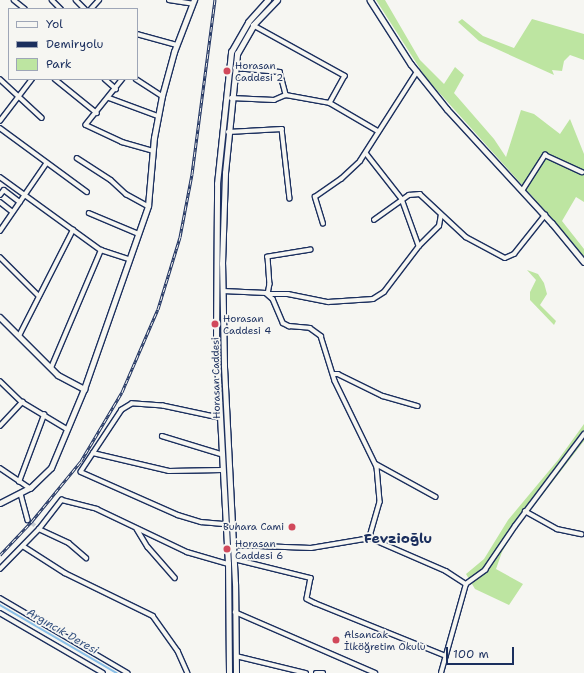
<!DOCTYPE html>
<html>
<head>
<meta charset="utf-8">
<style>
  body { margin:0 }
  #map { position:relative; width:584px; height:673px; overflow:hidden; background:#f6f6f2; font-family:"Shantell Sans",sans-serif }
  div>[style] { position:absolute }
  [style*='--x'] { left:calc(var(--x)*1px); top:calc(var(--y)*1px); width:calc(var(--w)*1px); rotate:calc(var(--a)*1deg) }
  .green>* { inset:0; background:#bde5a1 }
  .stream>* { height:1.5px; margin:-0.75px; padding:0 0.75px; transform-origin:0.75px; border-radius:0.75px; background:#8abfe7 }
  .minor-tunnel>* { height:3.5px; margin-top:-1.75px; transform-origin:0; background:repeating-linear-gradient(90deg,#caced4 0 3.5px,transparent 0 5.5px) }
  .roads { filter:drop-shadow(1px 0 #1b2f5e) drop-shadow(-1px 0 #1b2f5e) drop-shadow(0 1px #1b2f5e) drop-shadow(0 -1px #1b2f5e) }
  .minor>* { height:3.5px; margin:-1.75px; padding:0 1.75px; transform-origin:1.75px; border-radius:1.75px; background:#f6f6f2 }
  .tertiary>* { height:4.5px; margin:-2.25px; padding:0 2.25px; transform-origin:2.25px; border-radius:2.25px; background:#f6f6f2 }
  .rail>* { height:3px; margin-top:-1.5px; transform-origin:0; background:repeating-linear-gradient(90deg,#f6f6f2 0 4.5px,#1b2f5e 0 9px); box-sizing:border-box; border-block:1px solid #1b2f5e }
  .dots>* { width:11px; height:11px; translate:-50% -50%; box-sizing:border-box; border:2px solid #f6f6f2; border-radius:50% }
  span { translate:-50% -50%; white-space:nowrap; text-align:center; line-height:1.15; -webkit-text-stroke:3.5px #f6f6f2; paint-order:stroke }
  .poi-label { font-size:10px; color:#1b2f5e }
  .left { translate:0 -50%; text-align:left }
  .right { translate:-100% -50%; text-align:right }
  .street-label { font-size:10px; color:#1b2f5e }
  .water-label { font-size:11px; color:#375380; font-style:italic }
  .district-label { font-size:14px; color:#1b2f5e; font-weight:700 }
  .legend { position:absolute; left:8px; top:8px; width:130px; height:72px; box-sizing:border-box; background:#f6f6f2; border:1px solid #9ea6b7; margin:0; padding:5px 7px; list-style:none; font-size:12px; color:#1b2f5e }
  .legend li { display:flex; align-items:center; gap:8px; height:20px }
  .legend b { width:20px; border:1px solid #9ea6b7 }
  .scale { position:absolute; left:446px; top:647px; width:68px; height:18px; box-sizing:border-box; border:2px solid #1b2f5e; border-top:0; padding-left:5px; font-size:12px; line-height:14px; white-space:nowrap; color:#1b2f5e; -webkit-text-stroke:3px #f6f6f2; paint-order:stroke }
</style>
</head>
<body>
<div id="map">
  <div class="green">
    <div style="clip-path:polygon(376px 0,385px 0,420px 60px,444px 84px,455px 67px,464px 75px,454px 93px,494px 139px,506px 157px,521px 110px,534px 114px,560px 134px,570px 119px,584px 154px,584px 202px,576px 197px,562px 221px,584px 249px,584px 258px,558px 225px,426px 78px)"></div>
    <div style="clip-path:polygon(462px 19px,483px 36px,514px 48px,532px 19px,584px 34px,584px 60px,570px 55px,564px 61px,562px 71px,552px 70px,554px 75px,479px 41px,458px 22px)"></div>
    <div style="clip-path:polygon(527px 270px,538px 274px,544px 283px,547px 294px,540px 305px,556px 321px,554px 325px,530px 300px,530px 292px,536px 280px)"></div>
    <div style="clip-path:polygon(584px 424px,584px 441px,513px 533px,502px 552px,496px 569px,523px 584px,509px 605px,475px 589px,466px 574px,484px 559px,508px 520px,558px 460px)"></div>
  </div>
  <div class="stream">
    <div style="--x:0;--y:605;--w:135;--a:30.2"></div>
  </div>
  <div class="minor-tunnel">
    <div style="--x:28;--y:520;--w:14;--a:39"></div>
  </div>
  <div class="roads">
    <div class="minor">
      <div style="--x:14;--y:0;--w:14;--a:39"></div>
      <div style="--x:52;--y:0;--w:13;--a:45"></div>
      <div style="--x:76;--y:0;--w:13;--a:45"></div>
      <div style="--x:169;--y:0;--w:24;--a:9"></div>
      <div style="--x:91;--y:9;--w:12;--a:-48"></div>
      <div style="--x:253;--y:25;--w:105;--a:29"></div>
      <div style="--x:345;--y:76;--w:31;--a:119"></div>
      <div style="--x:137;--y:34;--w:41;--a:15.4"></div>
      <div style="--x:235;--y:68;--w:45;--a:5.1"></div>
      <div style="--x:280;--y:72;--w:24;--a:75"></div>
      <div style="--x:0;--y:79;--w:57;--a:42.9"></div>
      <div style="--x:55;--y:79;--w:54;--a:39"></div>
      <div style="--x:105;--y:79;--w:15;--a:42"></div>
      <div style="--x:123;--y:79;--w:59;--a:128.8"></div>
      <div style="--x:86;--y:125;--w:40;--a:25"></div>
      <div style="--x:122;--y:142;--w:32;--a:16"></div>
      <div style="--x:136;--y:79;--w:31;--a:33"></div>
      <div style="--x:109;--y:98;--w:52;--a:20.2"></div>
      <div style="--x:231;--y:98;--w:43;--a:2.7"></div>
      <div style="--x:274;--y:100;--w:13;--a:-23"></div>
      <div style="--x:286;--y:95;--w:45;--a:10.3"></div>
      <div style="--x:330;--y:103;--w:56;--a:30.3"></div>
      <div style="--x:0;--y:121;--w:53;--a:-52.7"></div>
      <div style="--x:0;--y:128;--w:108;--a:36.3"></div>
      <div style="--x:228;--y:132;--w:54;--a:-3.2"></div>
      <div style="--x:282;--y:129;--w:70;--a:83.5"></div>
      <div style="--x:366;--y:153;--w:58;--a:52"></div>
      <div style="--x:402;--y:199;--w:50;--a:70.1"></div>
      <div style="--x:77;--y:158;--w:40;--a:32.9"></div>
      <div style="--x:111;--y:180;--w:21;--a:43"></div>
      <div style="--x:126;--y:194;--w:25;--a:29"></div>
      <div style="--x:0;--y:177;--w:125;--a:35.9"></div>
      <div style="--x:101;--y:250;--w:29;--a:18"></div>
      <div style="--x:522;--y:191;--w:43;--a:-57.4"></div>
      <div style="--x:545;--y:155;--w:41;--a:24.7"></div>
      <div style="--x:0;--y:195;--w:6;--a:-51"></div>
      <div style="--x:4;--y:190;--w:20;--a:37"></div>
      <div style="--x:0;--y:202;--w:16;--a:38"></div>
      <div style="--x:89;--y:213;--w:54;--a:22.8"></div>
      <div style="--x:374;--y:220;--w:43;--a:-35.5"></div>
      <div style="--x:409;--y:195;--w:11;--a:-5"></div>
      <div style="--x:420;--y:194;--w:63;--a:43.1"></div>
      <div style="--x:466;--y:237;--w:44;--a:28.3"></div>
      <div style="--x:505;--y:258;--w:10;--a:-24"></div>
      <div style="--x:514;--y:254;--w:50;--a:-51.5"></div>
      <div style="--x:323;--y:224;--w:28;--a:-107"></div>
      <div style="--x:315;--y:197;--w:32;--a:-35"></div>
      <div style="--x:341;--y:179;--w:26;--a:-43"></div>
      <div style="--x:360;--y:161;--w:106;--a:-57.4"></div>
      <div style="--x:0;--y:231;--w:81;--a:-55.5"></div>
      <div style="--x:311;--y:250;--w:44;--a:170.8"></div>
      <div style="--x:268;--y:257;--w:27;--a:86"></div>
      <div style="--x:270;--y:284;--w:10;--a:101"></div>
      <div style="--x:268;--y:294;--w:20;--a:0"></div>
      <div style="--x:288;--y:294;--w:41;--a:11.3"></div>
      <div style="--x:328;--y:302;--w:45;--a:-3.8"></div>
      <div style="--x:373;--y:299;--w:13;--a:-32"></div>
      <div style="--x:384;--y:292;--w:58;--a:-52.7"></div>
      <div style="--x:419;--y:246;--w:28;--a:-45"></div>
      <div style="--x:439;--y:226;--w:11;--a:-80"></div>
      <div style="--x:0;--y:257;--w:55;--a:45"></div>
      <div style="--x:223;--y:291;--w:43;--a:2.7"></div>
      <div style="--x:266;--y:293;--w:9;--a:41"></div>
      <div style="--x:273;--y:299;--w:26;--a:67"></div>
      <div style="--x:283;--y:323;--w:7;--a:27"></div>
      <div style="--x:289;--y:326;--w:21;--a:5"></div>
      <div style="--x:310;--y:328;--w:14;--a:36"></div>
      <div style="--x:321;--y:336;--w:47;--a:72.7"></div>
      <div style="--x:335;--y:381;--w:96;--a:64"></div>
      <div style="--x:377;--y:467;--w:35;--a:85"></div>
      <div style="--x:380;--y:502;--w:37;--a:106"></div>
      <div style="--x:19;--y:336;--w:119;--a:-63"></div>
      <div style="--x:51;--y:368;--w:128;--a:-67"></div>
      <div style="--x:333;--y:374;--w:5;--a:0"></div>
      <div style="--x:338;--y:374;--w:50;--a:26.1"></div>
      <div style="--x:383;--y:396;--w:36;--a:16"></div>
      <div style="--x:0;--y:381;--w:30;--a:44"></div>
      <div style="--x:22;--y:402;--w:52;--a:31"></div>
      <div style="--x:219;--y:418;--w:57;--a:-167.9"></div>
      <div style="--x:163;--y:406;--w:31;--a:-176"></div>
      <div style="--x:132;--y:404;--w:12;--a:149"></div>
      <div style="--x:122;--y:410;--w:74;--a:123.5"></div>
      <div style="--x:81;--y:472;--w:106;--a:23.9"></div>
      <div style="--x:178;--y:515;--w:24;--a:17"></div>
      <div style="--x:201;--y:522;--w:25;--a:5"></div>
      <div style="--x:0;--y:426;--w:33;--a:-47"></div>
      <div style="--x:162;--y:436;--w:62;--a:17"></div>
      <div style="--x:93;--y:453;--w:78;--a:13.3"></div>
      <div style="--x:169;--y:471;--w:53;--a:-1.1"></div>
      <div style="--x:376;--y:464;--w:68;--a:28.8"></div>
      <div style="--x:0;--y:468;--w:36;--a:34"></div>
      <div style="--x:19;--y:482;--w:72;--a:-69.5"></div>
      <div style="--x:21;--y:494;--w:27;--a:75"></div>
      <div style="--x:525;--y:511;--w:37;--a:29"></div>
      <div style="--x:557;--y:529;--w:25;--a:12"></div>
      <div style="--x:39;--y:529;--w:33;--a:25"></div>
      <div style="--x:69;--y:543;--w:23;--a:41"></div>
      <div style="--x:137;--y:529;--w:21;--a:59"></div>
      <div style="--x:148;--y:547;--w:41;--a:48.9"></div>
      <div style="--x:233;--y:545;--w:78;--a:2.2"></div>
      <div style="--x:311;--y:548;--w:60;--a:-9.6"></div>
      <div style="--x:370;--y:538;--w:83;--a:23.5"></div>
      <div style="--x:446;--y:571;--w:24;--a:33"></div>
      <div style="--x:23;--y:546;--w:50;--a:32.7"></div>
      <div style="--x:65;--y:573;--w:98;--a:26"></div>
      <div style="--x:153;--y:616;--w:43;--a:54.5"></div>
      <div style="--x:178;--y:651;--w:24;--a:66"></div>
      <div style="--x:234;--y:559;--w:79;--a:13.9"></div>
      <div style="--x:311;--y:578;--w:21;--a:101"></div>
      <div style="--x:307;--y:599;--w:9;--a:27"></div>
      <div style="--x:315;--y:603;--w:141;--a:22"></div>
      <div style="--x:0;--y:569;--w:56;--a:-45.7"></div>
      <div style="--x:39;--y:529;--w:37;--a:-52"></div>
      <div style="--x:62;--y:500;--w:36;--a:14"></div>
      <div style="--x:97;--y:509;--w:100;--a:25.5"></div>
      <div style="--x:187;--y:552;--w:43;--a:16.3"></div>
      <div style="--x:0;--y:598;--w:148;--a:30.4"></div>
      <div style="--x:235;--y:612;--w:153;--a:23.5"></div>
      <div style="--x:0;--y:613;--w:119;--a:30.2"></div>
      <div style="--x:236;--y:656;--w:72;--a:13.7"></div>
      <div style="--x:316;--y:673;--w:7;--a:0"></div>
      <div style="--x:441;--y:673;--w:92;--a:-74.3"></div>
      <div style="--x:466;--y:584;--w:24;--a:-36"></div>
      <div style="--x:485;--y:570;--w:53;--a:-55.7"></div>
      <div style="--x:515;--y:526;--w:115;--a:-53.1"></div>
    </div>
    <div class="tertiary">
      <div style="--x:370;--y:0;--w:76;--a:57.4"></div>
      <div style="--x:411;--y:64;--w:58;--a:51.3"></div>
      <div style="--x:447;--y:109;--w:155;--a:47.4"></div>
      <div style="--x:552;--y:223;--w:50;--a:50.6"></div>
      <div style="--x:0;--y:317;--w:82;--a:45"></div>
      <div style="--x:58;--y:375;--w:30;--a:28"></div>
      <div style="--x:0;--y:503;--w:34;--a:-27"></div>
      <div style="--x:30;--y:488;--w:29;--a:-44"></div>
      <div style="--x:51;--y:468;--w:86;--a:-67.3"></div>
      <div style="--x:84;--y:389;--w:194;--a:-70.7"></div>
      <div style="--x:148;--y:206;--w:68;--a:-85"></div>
      <div style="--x:154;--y:138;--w:43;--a:-79.2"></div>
      <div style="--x:162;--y:96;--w:46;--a:-74.7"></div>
      <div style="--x:174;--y:52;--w:56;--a:-69"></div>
      <div style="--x:229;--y:673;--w:109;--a:-90.5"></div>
      <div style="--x:228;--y:564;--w:222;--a:-93.1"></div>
      <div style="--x:216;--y:342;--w:158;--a:-89.6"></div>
      <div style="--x:217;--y:184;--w:133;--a:-83.9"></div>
      <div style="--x:231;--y:52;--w:34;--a:-60"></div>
      <div style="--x:248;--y:22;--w:30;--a:-48"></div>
      <div style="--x:236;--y:673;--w:89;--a:-90.6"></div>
      <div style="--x:235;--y:584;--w:219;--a:-92.9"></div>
      <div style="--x:224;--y:365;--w:101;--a:-91.1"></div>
      <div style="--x:222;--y:264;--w:91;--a:-88.1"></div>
      <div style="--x:225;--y:173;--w:120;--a:-84.2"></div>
      <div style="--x:237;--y:54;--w:34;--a:-60"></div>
      <div style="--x:254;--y:24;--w:33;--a:-46"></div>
    </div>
  </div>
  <div class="rail">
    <div style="--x:0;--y:555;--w:47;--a:-46.7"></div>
    <div style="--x:32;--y:521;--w:77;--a:-50.8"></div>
    <div style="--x:81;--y:461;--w:80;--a:-59.3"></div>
    <div style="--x:122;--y:392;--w:90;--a:-66.6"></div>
    <div style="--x:158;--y:309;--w:75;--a:-73"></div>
    <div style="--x:180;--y:237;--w:64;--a:-79.2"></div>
    <div style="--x:192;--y:174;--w:176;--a:-82.5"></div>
  </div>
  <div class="dots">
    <div style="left:227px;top:71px;background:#d1495b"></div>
    <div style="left:215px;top:324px;background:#d1495b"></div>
    <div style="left:292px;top:527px;background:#d1495b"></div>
    <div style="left:227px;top:549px;background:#d1495b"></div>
    <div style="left:336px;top:640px;background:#d1495b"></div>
  </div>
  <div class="poi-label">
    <span class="left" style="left:235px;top:71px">Horasan<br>Caddesi 2</span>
    <span class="left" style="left:223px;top:324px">Horasan<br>Caddesi 4</span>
    <span class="right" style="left:284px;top:527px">Buhara Cami</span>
    <span class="left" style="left:235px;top:549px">Horasan<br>Caddesi 6</span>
    <span class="left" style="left:344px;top:640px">Alsancak<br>İlköğretim Okulu</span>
  </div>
  <div class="street-label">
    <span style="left:216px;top:378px;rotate:-91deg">Horasan Caddesi</span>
  </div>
  <div class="water-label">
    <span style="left:62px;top:632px;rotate:30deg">Argıncık Deresi</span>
  </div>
  <div class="district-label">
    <span style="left:398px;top:538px">Fevzioğlu</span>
  </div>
  <ul class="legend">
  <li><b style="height:5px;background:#f6f6f2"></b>Yol</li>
  <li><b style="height:5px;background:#1b2f5e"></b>Demiryolu</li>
  <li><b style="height:11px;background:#bde5a1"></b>Park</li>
  </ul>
  <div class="scale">100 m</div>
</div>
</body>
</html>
